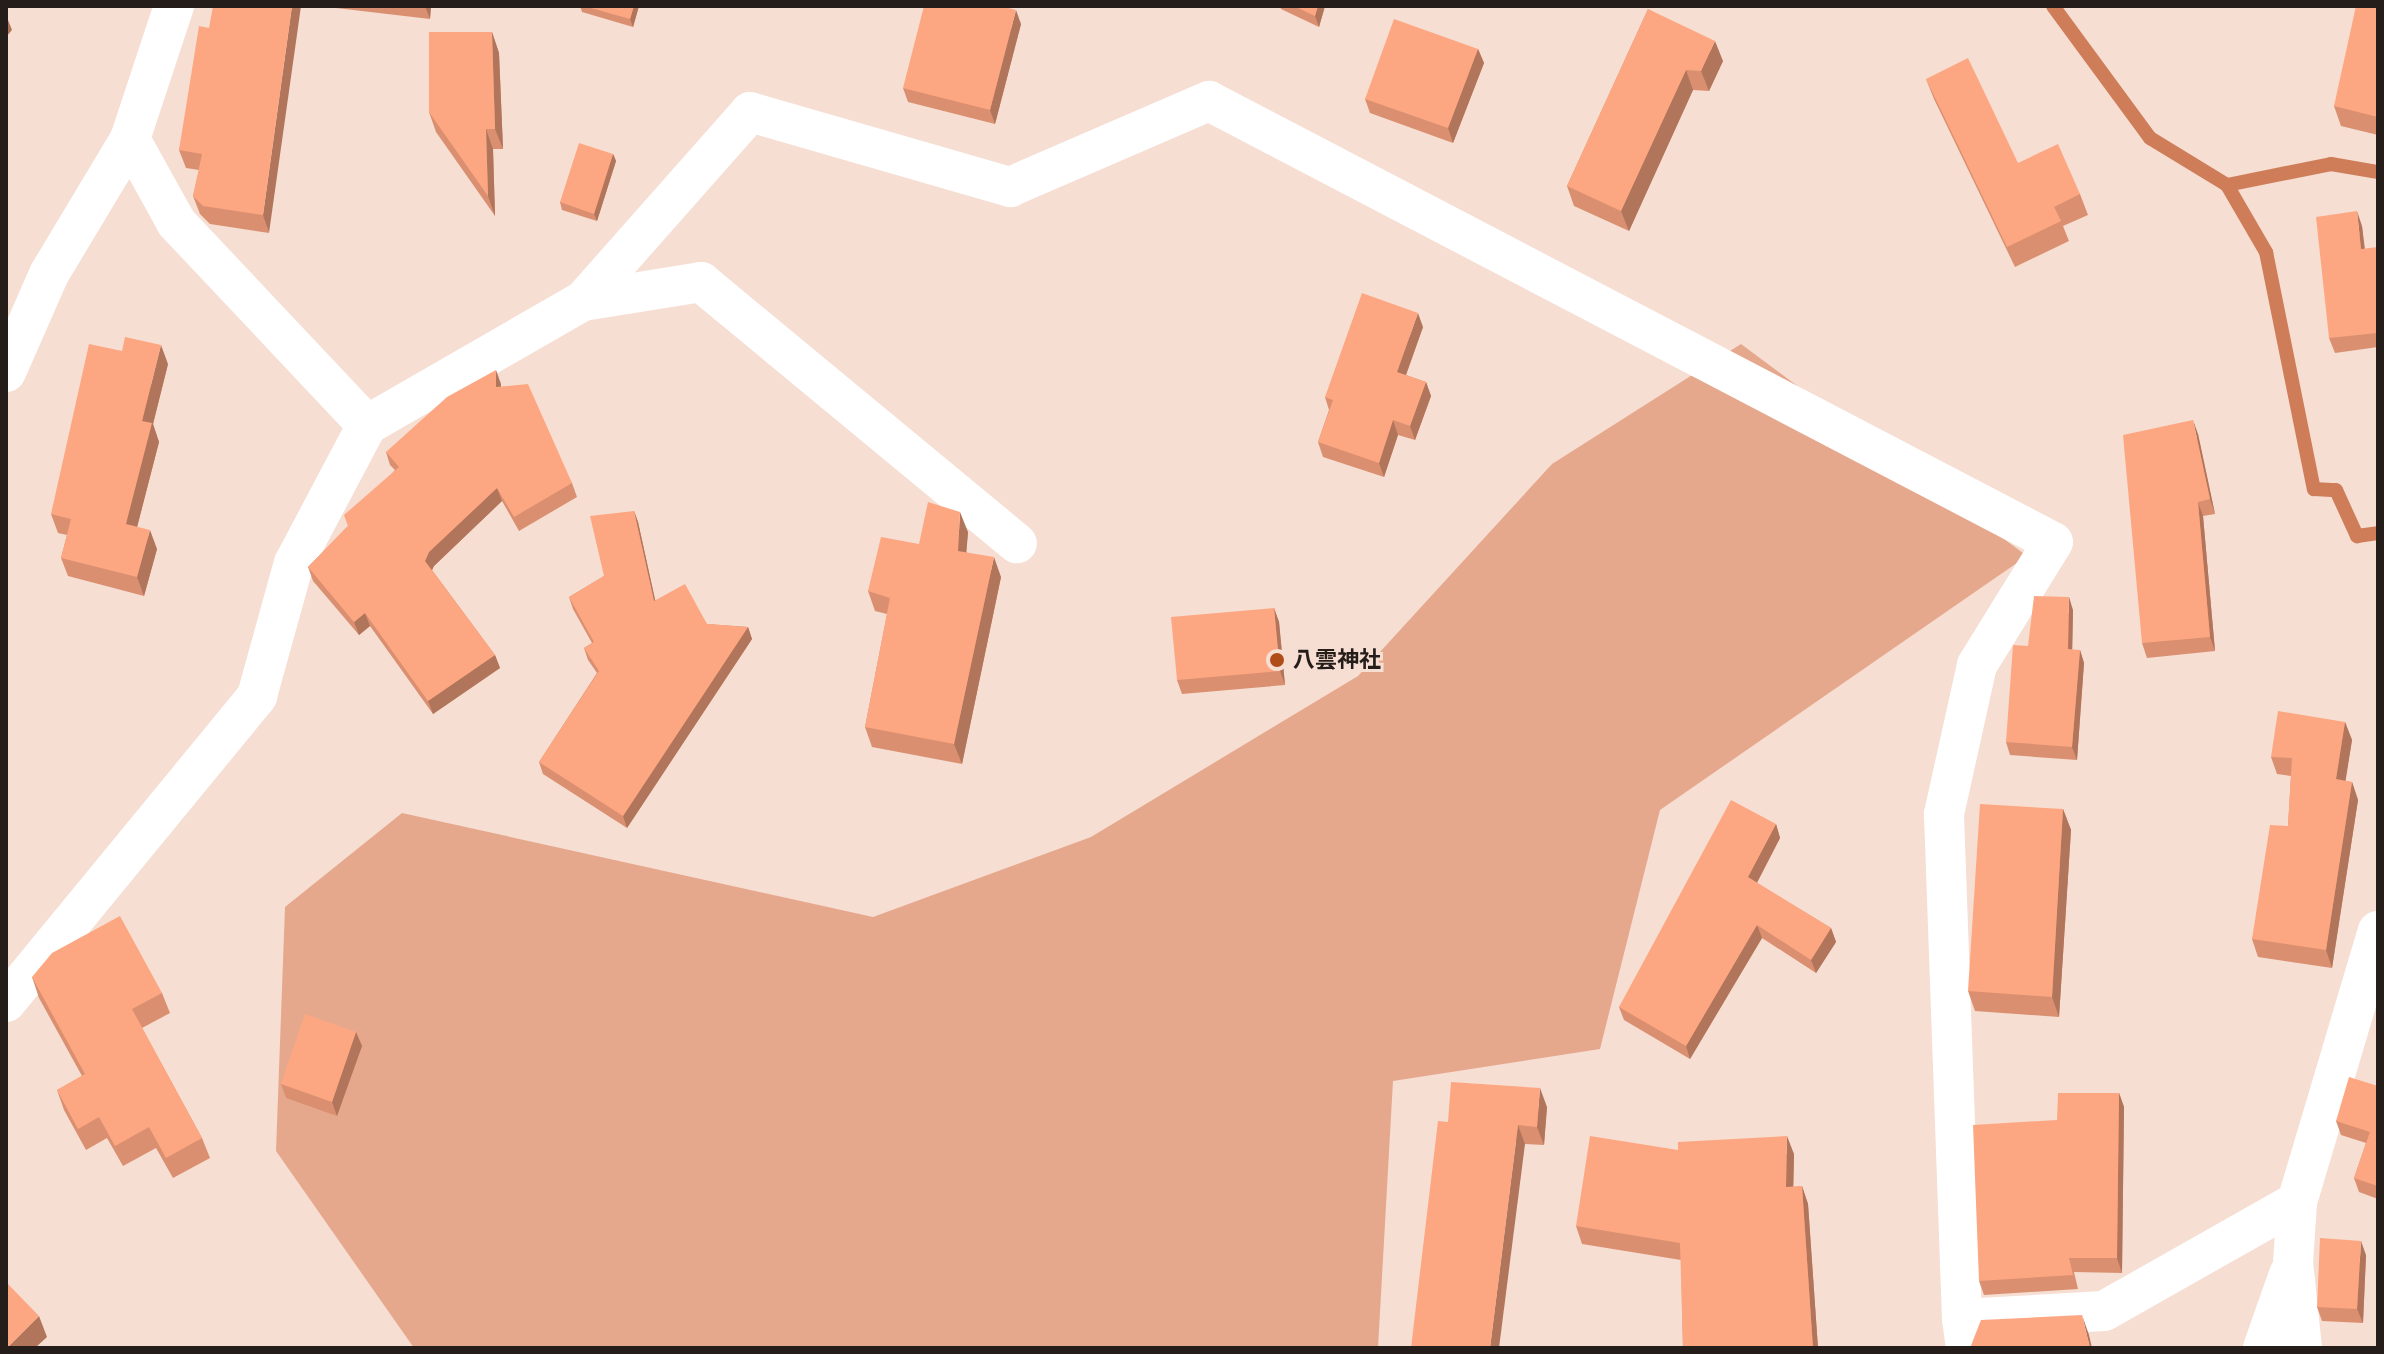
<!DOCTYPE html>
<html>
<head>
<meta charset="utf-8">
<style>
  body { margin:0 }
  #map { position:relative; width:2384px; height:1354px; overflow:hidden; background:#f6ded3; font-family:Signika,"Noto Sans JP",sans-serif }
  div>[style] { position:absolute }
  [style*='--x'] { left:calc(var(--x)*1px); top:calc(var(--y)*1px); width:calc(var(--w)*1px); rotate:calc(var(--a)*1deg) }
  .green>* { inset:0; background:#e6a88d }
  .stream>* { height:14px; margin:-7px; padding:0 7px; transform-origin:7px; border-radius:7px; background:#cf7d59 }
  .minor>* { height:40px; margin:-20px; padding:0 20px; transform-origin:20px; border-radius:20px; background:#fff }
  .wall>* { inset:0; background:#da9070 }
  .shaded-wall>* { inset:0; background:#b1755b }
  .building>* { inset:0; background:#fda782 }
  .dots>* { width:22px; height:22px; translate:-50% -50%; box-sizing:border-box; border:4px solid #f6ded3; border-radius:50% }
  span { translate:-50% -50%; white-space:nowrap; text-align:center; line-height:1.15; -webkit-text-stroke:6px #f6ded3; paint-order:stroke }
  .poi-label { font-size:22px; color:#251d19; font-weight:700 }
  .left { translate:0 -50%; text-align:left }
  .frame { position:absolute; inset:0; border:8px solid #251d19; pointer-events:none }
</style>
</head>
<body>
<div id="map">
  <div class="green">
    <div style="clip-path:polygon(1741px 344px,2027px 556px,1660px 810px,1600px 1049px,1393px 1081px,1378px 1348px,414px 1348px,276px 1151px,285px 907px,402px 813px,873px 917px,1091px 837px,1358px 676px,1552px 464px)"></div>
  </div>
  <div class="stream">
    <div style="--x:2053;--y:6;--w:164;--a:53.7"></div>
    <div style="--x:2150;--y:138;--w:90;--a:31.4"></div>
    <div style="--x:2227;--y:185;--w:106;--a:-11.4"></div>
    <div style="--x:2331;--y:164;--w:48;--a:9.7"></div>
    <div style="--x:2227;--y:185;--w:78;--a:59.8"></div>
    <div style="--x:2266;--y:252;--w:242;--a:78.6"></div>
    <div style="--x:2314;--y:489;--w:22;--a:3"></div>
    <div style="--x:2336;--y:490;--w:51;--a:65.5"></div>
    <div style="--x:2357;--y:536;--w:21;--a:-8"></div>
  </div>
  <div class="minor">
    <div style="--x:583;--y:301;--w:120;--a:-9.1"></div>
    <div style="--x:701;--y:282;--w:410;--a:39.6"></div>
    <div style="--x:6;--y:372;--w:107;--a:-66.3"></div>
    <div style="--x:49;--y:274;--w:157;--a:-59"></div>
    <div style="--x:130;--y:139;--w:140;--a:-71.7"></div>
    <div style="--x:367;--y:425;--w:249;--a:-29.9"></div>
    <div style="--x:583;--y:301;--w:252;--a:-48.5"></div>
    <div style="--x:750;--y:112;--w:271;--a:16.1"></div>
    <div style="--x:1010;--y:187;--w:217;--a:-23.4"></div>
    <div style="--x:1209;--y:101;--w:952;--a:27.59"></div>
    <div style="--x:2053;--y:542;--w:145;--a:121.7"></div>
    <div style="--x:1977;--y:665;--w:153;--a:102.5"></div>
    <div style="--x:1944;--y:814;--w:505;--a:87.96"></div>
    <div style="--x:6;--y:1002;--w:396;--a:-50.6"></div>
    <div style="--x:257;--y:696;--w:138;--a:-74.5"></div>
    <div style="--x:294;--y:563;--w:156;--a:-62.1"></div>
    <div style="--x:367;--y:425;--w:279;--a:-133.3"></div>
    <div style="--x:176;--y:222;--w:95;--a:-119"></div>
    <div style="--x:1966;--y:1348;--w:29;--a:-98"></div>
    <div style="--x:1962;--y:1319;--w:142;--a:-3.2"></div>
    <div style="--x:2104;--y:1311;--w:222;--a:-29.5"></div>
    <div style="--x:2263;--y:1348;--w:78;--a:-70.6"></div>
    <div style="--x:2302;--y:1348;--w:85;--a:-96"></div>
    <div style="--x:2293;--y:1263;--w:61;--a:-86.2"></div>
    <div style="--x:2297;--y:1202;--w:283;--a:-73.4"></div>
  </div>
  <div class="wall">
    <div style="clip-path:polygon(319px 6px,431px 6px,430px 19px)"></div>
    <div style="clip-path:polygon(580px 6px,639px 6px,633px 27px,582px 12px)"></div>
    <div style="clip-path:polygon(1280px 6px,1325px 6px,1319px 27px,1281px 9px)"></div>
    <div style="clip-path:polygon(2378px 6px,2378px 135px,2341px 126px,2334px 106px)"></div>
    <div style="clip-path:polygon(1648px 9px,1723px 61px,1709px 91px,1693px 90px,1629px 231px,1574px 206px,1567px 186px)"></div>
    <div style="clip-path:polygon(1021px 24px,995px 124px,908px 102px,903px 88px)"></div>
    <div style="clip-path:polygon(209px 28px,269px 233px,210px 224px,200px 214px,193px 196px,199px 170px,186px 168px,179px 150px)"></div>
    <div style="clip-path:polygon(492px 32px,499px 53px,503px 149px,493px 149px,495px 216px,436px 132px,429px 112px)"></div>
    <div style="clip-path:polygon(1478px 49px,1484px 63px,1453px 143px,1370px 113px,1365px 99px)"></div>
    <div style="clip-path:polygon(1926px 79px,2018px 163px,2080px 194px,2088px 215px,2063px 226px,2069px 241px,2015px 267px,1934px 99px)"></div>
    <div style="clip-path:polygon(613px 154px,616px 161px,597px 221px,562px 210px,560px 202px)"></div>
    <div style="clip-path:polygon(2362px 226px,2378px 347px,2335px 353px,2329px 338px)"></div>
    <div style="clip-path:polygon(1423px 327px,1406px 375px,1426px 382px,1431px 396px,1415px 440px,1398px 435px,1384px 477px,1323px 457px,1318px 442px,1329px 410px,1325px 397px)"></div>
    <div style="clip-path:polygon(168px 364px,153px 424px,159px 442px,137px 527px,157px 549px,144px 596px,68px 576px,61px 558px,67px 535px,58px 533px,51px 514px)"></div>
    <div style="clip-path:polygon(501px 384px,501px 387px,572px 483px,577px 497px,519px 531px,502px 501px,434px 566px,432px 570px,495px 655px,500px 668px,433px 714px,370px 626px,359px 635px,313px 581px,308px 567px,348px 526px,395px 470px,390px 465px,386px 452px)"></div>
    <div style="clip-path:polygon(2198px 434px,2215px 514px,2203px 516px,2215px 651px,2147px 658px,2142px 643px)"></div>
    <div style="clip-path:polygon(634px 511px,638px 522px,655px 600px,707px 624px,748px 627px,752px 639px,627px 828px,543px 774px,539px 762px,597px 673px,588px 660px,584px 648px,592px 643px,573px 609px,569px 597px,604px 576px)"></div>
    <div style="clip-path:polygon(968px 532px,966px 552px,1001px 577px,962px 764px,872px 747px,865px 727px,887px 614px,875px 611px,868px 591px,919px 544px)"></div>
    <div style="clip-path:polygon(1274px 608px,1279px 622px,1285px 685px,1182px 694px,1177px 680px)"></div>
    <div style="clip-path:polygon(2073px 610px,2072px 650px,2080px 650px,2084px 663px,2077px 760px,2010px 755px,2006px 742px,2028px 646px)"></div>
    <div style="clip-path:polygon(2345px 722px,2352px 740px,2345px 781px,2352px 782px,2358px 800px,2332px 968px,2258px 957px,2252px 939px,2288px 826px,2291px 776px,2277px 774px,2271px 757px)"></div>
    <div style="clip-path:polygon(2063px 809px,2071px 830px,2059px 1017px,1975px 1011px,1968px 991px)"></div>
    <div style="clip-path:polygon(1776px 824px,1780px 838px,1757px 883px,1831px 928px,1836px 942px,1816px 973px,1762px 938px,1690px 1059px,1624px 1020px,1619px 1007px)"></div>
    <div style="clip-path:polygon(32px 977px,162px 993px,170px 1013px,142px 1028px,202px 1138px,210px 1158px,173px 1178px,156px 1148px,123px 1166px,107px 1138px,86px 1150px,64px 1110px,57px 1090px,82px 1076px,39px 998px)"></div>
    <div style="clip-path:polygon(356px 1032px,362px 1046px,337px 1116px,286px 1098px,281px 1084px)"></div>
    <div style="clip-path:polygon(2378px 1086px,2378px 1199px,2359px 1192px,2354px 1178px,2366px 1143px,2341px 1135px,2336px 1121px)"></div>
    <div style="clip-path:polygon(2119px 1093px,2124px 1107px,2122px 1273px,2074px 1272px,2078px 1289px,1984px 1295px,1979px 1281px,2057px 1120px)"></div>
    <div style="clip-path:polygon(1547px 1107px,1544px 1145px,1525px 1144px,1448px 1122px)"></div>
    <div style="clip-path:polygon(1678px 1150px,1794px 1154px,1793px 1187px,1802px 1186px,1808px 1204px,1818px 1348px,1683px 1348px,1681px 1260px,1582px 1244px,1576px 1226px)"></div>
    <div style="clip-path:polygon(2366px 1255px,2363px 1323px,2322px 1321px,2317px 1307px)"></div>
  </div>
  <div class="shaded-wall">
    <div style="clip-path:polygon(292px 6px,301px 6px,269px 233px,263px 215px)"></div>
    <div style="clip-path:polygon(425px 6px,431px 6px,430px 19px)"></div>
    <div style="clip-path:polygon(634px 6px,639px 6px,633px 27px,630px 19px)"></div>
    <div style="clip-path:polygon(1318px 6px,1325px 6px,1319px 27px,1315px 16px)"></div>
    <div style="clip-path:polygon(1016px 10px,1021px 24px,995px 124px,990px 110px)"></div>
    <div style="clip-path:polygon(6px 15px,12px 30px,6px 37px)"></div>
    <div style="clip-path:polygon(492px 32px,499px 53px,503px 149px,495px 129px)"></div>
    <div style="clip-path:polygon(1715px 41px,1723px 61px,1709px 91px,1701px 71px)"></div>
    <div style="clip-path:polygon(1478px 49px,1484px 63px,1453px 143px,1448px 128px)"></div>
    <div style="clip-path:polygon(1686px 70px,1693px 90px,1629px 231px,1621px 211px)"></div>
    <div style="clip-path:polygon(486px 129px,493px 149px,495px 216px,488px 196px)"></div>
    <div style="clip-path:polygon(613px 154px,616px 161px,597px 221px,594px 214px)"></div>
    <div style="clip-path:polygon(2357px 211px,2362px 226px,2366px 263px,2361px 249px)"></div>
    <div style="clip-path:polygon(1418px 313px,1423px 327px,1402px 386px,1397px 372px)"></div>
    <div style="clip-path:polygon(161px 345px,168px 364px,153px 424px,159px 442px,133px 543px,126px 524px,142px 421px)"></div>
    <div style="clip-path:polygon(496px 370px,501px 384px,501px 400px,496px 387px)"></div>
    <div style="clip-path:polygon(1426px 382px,1431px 396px,1415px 440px,1410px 426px)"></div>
    <div style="clip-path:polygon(1393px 420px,1398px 435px,1384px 477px,1379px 463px)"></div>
    <div style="clip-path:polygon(2193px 420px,2198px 434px,2215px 514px,2210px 499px)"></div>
    <div style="clip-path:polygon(497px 488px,502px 501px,434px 566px,430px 574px,425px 561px,429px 552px)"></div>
    <div style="clip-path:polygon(2198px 502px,2203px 516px,2215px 651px,2210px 637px)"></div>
    <div style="clip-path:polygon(634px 511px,638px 522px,658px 613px,654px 601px)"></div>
    <div style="clip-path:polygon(960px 512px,968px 532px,965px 570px,958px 551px)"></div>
    <div style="clip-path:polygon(150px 530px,157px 549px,144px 596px,137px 577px)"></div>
    <div style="clip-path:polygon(994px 557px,1001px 577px,962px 764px,954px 744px)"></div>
    <div style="clip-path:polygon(2069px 597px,2073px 610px,2072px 662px,2068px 649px)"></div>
    <div style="clip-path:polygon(1274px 608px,1279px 622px,1285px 685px,1280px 671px)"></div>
    <div style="clip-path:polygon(365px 613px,370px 626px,359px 635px,354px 622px)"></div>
    <div style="clip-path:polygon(748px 627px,752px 639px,627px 828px,623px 816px)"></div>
    <div style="clip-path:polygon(2080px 650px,2084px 663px,2077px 760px,2072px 747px)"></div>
    <div style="clip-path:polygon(495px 655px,500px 668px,433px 714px,428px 701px)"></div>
    <div style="clip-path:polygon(2345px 722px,2352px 740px,2343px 797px,2336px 779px)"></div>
    <div style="clip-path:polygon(2352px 782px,2358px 800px,2332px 968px,2326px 950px)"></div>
    <div style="clip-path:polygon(2063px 809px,2071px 830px,2059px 1017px,2052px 997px)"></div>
    <div style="clip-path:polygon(1776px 824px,1780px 838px,1753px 890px,1748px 877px)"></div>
    <div style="clip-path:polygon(1757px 925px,1762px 938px,1690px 1059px,1686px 1046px)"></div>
    <div style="clip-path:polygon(1831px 928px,1836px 942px,1816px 973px,1811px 960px)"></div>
    <div style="clip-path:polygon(356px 1032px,362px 1046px,337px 1116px,332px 1102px)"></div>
    <div style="clip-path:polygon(1540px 1088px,1547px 1107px,1544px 1145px,1537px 1127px)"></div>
    <div style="clip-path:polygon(2119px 1093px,2124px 1107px,2122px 1273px,2117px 1258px)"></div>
    <div style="clip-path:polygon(1518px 1125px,1525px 1144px,1499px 1348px,1490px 1348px)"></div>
    <div style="clip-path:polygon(1787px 1136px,1794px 1154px,1793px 1205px,1786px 1187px)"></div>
    <div style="clip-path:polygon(1802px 1186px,1808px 1204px,1818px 1348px,1813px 1348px)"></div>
    <div style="clip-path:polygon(2361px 1241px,2366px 1255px,2363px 1323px,2357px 1309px)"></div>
    <div style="clip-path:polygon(2082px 1315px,2089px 1335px,2092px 1348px,2090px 1348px)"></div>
    <div style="clip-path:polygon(39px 1316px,47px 1337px,35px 1348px,7px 1348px)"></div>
  </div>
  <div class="building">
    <div style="clip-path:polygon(213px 6px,292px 6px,263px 215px,203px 206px,193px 196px,202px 154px,179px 150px,199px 26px,209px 28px)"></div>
    <div style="clip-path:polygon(584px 6px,634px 6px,630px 19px)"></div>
    <div style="clip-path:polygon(924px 6px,1001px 6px,1016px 10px,990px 110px,903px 88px)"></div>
    <div style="clip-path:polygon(1294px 6px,1318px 6px,1315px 16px)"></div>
    <div style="clip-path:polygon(2356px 6px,2378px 6px,2378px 117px,2334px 106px)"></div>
    <div style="clip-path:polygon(1648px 9px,1715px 41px,1701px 71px,1686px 70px,1621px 211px,1567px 186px)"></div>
    <div style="clip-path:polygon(1394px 19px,1478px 49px,1448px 128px,1365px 99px)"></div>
    <div style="clip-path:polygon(429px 32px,492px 32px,495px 129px,486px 129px,488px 196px,429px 112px)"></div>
    <div style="clip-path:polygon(1968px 58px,2018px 163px,2058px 144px,2080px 194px,2054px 207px,2061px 221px,2007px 247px,1926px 79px)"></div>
    <div style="clip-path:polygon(579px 143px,613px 154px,594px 214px,560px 202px)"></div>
    <div style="clip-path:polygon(2357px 211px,2361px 249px,2378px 247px,2378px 346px,2377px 333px,2329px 338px,2316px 217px)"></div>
    <div style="clip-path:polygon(1362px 293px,1418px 313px,1397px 372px,1426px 382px,1410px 426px,1393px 420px,1379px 463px,1318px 442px,1333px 400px,1325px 397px)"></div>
    <div style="clip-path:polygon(125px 337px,161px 345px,142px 421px,152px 423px,126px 524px,150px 530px,137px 577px,61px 558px,71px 519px,51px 514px,89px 344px,122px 351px)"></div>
    <div style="clip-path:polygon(496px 370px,496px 387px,528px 384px,572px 483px,514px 517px,497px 488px,429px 552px,425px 561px,495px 655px,428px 701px,365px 613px,354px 622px,308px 567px,348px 526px,344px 515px,399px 467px,386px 452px,447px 397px)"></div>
    <div style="clip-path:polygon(2193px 420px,2210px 499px,2198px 502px,2210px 637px,2142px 643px,2123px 435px)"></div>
    <div style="clip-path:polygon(928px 502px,960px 512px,958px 551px,994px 557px,954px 744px,865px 727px,890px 598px,868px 591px,881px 537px,919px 544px)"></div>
    <div style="clip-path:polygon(634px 511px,654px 601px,685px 584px,707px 624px,748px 627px,623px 816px,539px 762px,599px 671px,584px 648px,594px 642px,569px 597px,604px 576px,590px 516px)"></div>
    <div style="clip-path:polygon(2034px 596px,2069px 597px,2068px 649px,2080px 650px,2072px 747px,2006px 742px,2013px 645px,2028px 646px)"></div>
    <div style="clip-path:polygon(1274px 608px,1280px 671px,1177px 680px,1171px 617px)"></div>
    <div style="clip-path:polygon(2278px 711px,2345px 722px,2336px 779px,2352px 782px,2326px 950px,2252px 939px,2270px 825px,2288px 826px,2292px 758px,2271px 757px)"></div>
    <div style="clip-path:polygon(1731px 800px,1776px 824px,1748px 877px,1831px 928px,1811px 960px,1757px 925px,1686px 1046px,1619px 1007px)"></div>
    <div style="clip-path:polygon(1980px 804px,2063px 809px,2052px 997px,1968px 991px)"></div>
    <div style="clip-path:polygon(120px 916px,162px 993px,132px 1009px,202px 1138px,166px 1158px,149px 1127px,115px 1146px,99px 1117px,78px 1129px,57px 1090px,85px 1074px,32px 977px,52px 953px)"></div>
    <div style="clip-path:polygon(305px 1014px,356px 1032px,332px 1102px,281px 1084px)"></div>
    <div style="clip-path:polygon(2349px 1077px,2378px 1086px,2378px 1186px,2354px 1178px,2370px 1132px,2336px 1121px)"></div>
    <div style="clip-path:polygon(1451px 1082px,1540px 1088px,1537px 1127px,1518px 1125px,1490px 1348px,1411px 1348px,1438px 1121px,1448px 1122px)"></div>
    <div style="clip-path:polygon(2058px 1093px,2119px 1093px,2117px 1258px,2069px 1258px,2073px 1275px,1979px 1281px,1973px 1125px,2057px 1120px)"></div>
    <div style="clip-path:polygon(1590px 1136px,1678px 1150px,1678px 1142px,1787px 1136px,1786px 1187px,1802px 1186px,1813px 1348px,1683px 1348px,1680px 1243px,1576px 1226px)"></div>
    <div style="clip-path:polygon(2320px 1238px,2361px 1241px,2357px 1309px,2317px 1307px)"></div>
    <div style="clip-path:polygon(6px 1282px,39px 1316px,7px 1348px,6px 1348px)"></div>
    <div style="clip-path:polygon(2082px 1315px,2090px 1348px,1970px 1348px,1981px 1320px)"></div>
  </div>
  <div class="dots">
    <div style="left:1277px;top:660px;background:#b04c17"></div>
  </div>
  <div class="poi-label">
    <span class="left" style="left:1293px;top:660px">八雲神社</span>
  </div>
  <div class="frame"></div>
</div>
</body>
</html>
